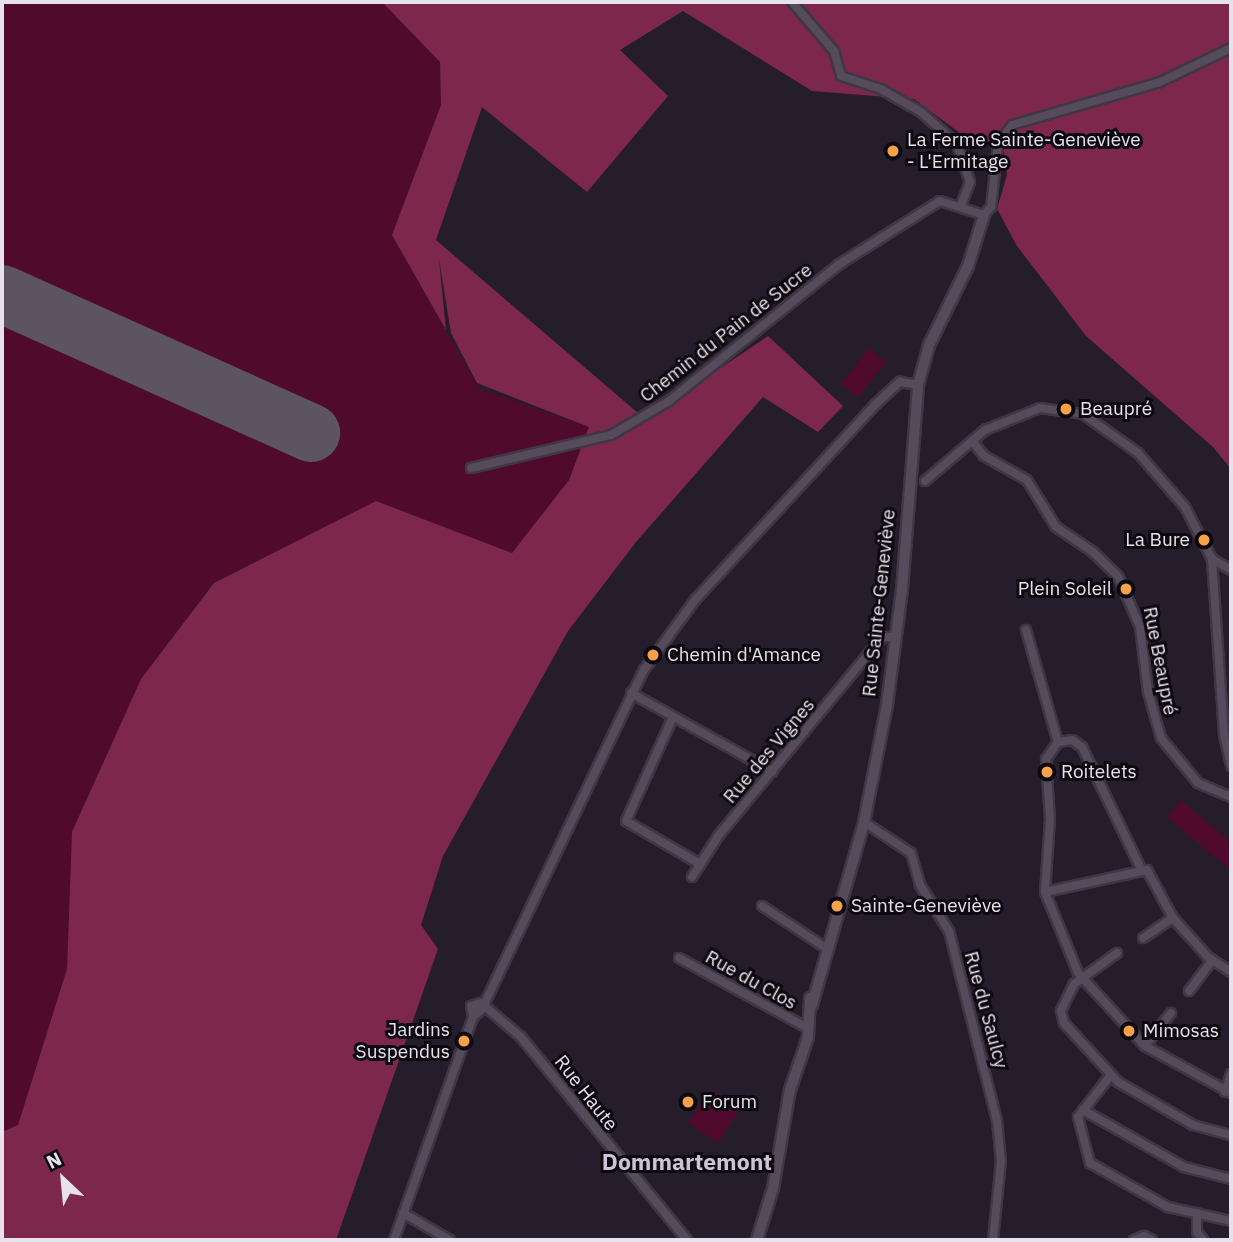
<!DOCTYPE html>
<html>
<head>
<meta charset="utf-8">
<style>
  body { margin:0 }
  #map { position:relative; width:1233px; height:1242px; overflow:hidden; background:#261d2c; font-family:"IBM Plex Sans",sans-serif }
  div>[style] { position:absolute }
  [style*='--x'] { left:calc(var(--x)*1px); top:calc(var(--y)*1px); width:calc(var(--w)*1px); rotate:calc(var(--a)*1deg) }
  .green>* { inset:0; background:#500a2d }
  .forest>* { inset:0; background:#7d274d }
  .runway>* { height:58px; margin:-29px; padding:0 29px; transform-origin:29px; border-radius:29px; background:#5c5462 }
  .roads { filter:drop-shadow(2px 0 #3f3743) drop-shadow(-2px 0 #3f3743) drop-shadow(0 2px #3f3743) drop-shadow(0 -2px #3f3743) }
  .street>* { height:8px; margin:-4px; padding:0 4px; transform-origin:4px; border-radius:4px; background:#554b5c }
  .secondary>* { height:10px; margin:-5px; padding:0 5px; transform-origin:5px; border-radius:5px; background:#554b5c }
  .dots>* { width:19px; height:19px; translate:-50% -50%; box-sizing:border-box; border:4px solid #0d0910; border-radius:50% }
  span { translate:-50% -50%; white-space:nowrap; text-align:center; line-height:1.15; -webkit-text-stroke:6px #0d0910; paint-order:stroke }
  .poi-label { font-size:19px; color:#e7e1eb }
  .left { translate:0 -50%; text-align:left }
  .right { translate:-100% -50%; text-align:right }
  .street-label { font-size:19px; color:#e7e1eb }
  .quarter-label { font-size:23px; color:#cec2d6; font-weight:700 }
  .frame { position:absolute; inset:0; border:4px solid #e7e1eb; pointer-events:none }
  .north { position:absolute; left:28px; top:1144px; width:70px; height:70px; -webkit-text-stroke:5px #0d0910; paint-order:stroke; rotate:334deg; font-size:19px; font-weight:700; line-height:28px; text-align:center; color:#e7e1eb }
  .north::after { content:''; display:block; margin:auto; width:24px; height:32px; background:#e7e1eb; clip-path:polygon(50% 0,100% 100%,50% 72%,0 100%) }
</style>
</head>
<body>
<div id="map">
  <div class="green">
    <div style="clip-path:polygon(2px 2px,382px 2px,440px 62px,441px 105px,392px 235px,479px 388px,589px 427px,569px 480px,512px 553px,376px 501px,213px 583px,141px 679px,72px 832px,67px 969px,23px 1110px,25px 1115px,18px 1125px,2px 1132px)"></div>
    <div style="clip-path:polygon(869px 348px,886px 362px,858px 398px,841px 384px)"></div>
    <div style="clip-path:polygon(1181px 800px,1231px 842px,1231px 871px,1167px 817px)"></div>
    <div style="clip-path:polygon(710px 1090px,741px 1107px,718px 1143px,688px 1123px)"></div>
  </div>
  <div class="forest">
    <div style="clip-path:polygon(382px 2px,1231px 2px,1231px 469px,1213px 447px,1086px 336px,1017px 246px,997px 209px,1007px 175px,1003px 145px,972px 142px,914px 99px,812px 91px,683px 11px,620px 50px,668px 96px,587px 192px,482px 107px,436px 240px,645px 419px,768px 336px,843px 406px,818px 432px,763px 397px,636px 542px,568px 631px,443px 856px,421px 925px,438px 949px,336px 1240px,2px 1240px,2px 1132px,18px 1125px,67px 969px,72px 832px,141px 679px,214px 583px,376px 501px,512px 553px,569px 480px,589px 427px,477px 383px,451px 333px,439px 259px,446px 330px,392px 235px,441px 105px,440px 62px)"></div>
  </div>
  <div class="runway">
    <div style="--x:2;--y:294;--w:339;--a:24.2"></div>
  </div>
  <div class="roads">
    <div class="street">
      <div style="--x:792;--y:2;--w:65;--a:49.4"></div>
      <div style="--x:834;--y:51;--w:26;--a:74"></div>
      <div style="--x:841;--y:76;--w:42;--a:18"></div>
      <div style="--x:881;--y:89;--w:46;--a:29.9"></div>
      <div style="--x:921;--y:112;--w:48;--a:41.6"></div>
      <div style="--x:957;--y:144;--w:40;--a:71.1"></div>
      <div style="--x:970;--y:182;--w:26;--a:111"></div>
      <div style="--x:984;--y:215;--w:11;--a:-49"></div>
      <div style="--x:991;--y:207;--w:62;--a:-83.6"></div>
      <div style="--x:998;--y:145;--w:24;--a:-55"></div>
      <div style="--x:1012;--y:125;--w:154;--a:-16.2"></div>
      <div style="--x:1160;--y:82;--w:79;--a:-25.6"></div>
      <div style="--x:972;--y:441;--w:19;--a:51"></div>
      <div style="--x:984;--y:456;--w:49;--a:29.2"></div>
      <div style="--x:1027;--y:480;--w:55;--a:58.3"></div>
      <div style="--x:1056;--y:527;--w:45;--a:34"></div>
      <div style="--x:1093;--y:552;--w:35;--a:44"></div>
      <div style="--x:1118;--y:576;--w:56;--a:66.7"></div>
      <div style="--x:1140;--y:627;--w:65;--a:83"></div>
      <div style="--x:1148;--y:692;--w:48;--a:74.2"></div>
      <div style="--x:1161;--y:738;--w:58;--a:50.6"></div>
      <div style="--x:1198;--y:783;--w:36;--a:23"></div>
      <div style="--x:471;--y:468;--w:144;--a:-13.3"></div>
      <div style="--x:611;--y:435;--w:67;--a:-30.4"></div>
      <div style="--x:669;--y:401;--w:217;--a:-38.8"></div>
      <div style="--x:838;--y:265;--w:120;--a:-32.1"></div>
      <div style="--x:940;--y:201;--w:46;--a:17.7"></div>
      <div style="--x:925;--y:481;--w:79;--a:-40.4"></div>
      <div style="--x:985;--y:430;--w:59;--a:-21.8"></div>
      <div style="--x:1040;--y:408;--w:43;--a:7.9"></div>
      <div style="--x:1083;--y:414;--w:67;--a:35.3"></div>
      <div style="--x:1138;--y:453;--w:72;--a:49"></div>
      <div style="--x:1185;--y:507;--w:59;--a:62.6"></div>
      <div style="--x:1212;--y:559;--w:176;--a:86.1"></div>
      <div style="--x:1224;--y:735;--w:32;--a:77"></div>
      <div style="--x:1212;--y:559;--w:22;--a:30"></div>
      <div style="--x:1026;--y:630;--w:116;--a:74.1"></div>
      <div style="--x:631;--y:693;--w:162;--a:29.1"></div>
      <div style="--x:673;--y:717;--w:114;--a:114.3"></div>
      <div style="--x:626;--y:821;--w:86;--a:30.2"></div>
      <div style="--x:864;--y:822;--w:56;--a:33.4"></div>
      <div style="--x:911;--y:853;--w:33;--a:74"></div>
      <div style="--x:920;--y:885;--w:54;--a:57.8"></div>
      <div style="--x:949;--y:931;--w:196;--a:75.8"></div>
      <div style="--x:997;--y:1121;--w:40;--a:84.3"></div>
      <div style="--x:1001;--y:1161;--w:79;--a:95.8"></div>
      <div style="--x:1142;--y:871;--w:138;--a:-115.8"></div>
      <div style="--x:1082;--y:747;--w:12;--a:-145"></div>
      <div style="--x:1072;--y:740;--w:14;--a:172"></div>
      <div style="--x:1058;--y:742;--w:21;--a:125"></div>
      <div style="--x:1046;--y:759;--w:60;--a:86.2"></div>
      <div style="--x:1050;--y:819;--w:73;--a:93.9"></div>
      <div style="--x:1045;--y:892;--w:87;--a:67.8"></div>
      <div style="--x:1078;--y:973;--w:99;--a:47.5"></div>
      <div style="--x:1145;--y:1046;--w:98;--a:28.7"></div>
      <div style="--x:692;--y:877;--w:50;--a:-57.3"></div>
      <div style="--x:719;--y:835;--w:242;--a:-50.5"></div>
      <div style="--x:873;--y:648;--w:15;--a:-48"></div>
      <div style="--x:883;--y:637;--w:10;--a:0"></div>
      <div style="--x:1045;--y:892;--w:104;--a:-12.2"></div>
      <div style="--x:1147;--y:870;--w:55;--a:61.6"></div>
      <div style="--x:1173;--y:918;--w:52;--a:48.1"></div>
      <div style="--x:1208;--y:957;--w:27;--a:33"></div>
      <div style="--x:762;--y:906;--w:77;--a:33.3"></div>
      <div style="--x:1143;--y:938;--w:36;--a:-34"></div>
      <div style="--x:1117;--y:953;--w:53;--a:144.2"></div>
      <div style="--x:1074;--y:984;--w:30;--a:116"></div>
      <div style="--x:1061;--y:1011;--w:12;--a:76"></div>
      <div style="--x:1064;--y:1023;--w:80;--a:47.5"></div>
      <div style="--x:1118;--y:1082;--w:86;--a:29.8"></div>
      <div style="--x:1193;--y:1125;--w:39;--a:15"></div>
      <div style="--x:679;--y:958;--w:148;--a:28.6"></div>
      <div style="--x:1189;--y:991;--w:39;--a:-53"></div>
      <div style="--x:481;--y:1003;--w:52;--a:40.4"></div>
      <div style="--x:521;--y:1037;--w:262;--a:50.7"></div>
      <div style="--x:473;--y:1017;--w:11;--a:-100"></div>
      <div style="--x:471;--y:1006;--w:10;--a:-17"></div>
      <div style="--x:1145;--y:1046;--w:42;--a:-51.8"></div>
      <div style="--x:1110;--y:1076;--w:52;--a:128"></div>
      <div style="--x:1078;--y:1117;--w:48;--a:75.4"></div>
      <div style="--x:1090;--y:1163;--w:90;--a:29.4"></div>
      <div style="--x:1168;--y:1207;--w:65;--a:12.5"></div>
      <div style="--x:1225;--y:1092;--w:19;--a:-72"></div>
      <div style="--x:1083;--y:1110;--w:116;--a:29.4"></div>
      <div style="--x:1184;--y:1167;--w:49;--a:14.3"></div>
      <div style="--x:403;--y:1213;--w:54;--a:29.9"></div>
      <div style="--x:1197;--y:1213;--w:19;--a:90"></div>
      <div style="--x:1197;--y:1232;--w:10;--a:53"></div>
      <div style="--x:394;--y:1240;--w:237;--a:-70.5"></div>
      <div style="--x:473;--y:1017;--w:12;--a:-42"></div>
      <div style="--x:482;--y:1009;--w:376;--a:-64.5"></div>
      <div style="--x:644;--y:670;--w:87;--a:-53.9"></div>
      <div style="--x:695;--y:600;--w:267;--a:-47.3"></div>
      <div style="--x:876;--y:404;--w:33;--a:-43"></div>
      <div style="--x:900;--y:382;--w:18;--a:9"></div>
      <div style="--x:1134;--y:1240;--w:11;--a:-22"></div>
      <div style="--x:1144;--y:1236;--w:9;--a:27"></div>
    </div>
    <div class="secondary">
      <div style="--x:812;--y:1005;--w:190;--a:-74.1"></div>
      <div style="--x:864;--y:822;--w:119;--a:-78.9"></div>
      <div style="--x:887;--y:705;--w:116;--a:-82.6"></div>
      <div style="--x:902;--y:590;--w:206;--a:-85.5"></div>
      <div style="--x:918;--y:385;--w:41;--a:-74.6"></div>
      <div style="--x:929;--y:345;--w:88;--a:-63.7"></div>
      <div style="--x:968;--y:266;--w:53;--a:-72.6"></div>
      <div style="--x:757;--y:1240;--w:54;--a:-72.9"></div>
      <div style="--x:773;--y:1188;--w:99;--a:-80.2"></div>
      <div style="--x:790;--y:1090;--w:56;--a:-71.2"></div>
      <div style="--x:808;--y:1037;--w:39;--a:-87"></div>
    </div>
  </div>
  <div class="dots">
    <div style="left:893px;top:151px;background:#f7a149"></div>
    <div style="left:1066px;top:409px;background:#f7a149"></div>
    <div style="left:1204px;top:540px;background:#f7a149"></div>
    <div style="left:1126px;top:589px;background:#f7a149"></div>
    <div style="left:653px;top:655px;background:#f7a149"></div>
    <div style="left:1047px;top:772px;background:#f7a149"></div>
    <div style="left:837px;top:906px;background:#f7a149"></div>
    <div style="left:1129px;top:1031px;background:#f7a149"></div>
    <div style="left:464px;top:1041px;background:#f7a149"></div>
    <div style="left:688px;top:1102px;background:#f7a149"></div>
  </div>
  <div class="poi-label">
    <span class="left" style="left:907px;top:151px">La Ferme Sainte-Geneviève<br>- L'Ermitage</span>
    <span class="left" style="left:1080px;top:409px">Beaupré</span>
    <span class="right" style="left:1190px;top:540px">La Bure</span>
    <span class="right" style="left:1112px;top:589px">Plein Soleil</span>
    <span class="left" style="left:667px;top:655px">Chemin d'Amance</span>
    <span class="left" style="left:1061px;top:772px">Roitelets</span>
    <span class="left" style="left:851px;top:906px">Sainte-Geneviève</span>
    <span class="right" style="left:450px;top:1041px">Jardins<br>Suspendus</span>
    <span class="left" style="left:1143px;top:1031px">Mimosas</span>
    <span class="left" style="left:702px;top:1102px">Forum</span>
  </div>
  <div class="street-label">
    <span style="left:726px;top:333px;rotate:-38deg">Chemin du Pain de Sucre</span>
    <span style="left:879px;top:603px;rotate:-84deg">Rue Sainte-Geneviève</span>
    <span style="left:1160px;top:661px;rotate:79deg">Rue Beaupré</span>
    <span style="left:769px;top:751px;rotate:-50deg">Rue des Vignes</span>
    <span style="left:751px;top:980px;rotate:29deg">Rue du Clos</span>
    <span style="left:986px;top:1010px;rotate:75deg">Rue du Saulcy</span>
    <span style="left:586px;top:1093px;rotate:52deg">Rue Haute</span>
  </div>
  <div class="quarter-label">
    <span style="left:687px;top:1161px">Dommartemont</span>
  </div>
  <div class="frame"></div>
  <div class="north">N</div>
</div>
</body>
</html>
